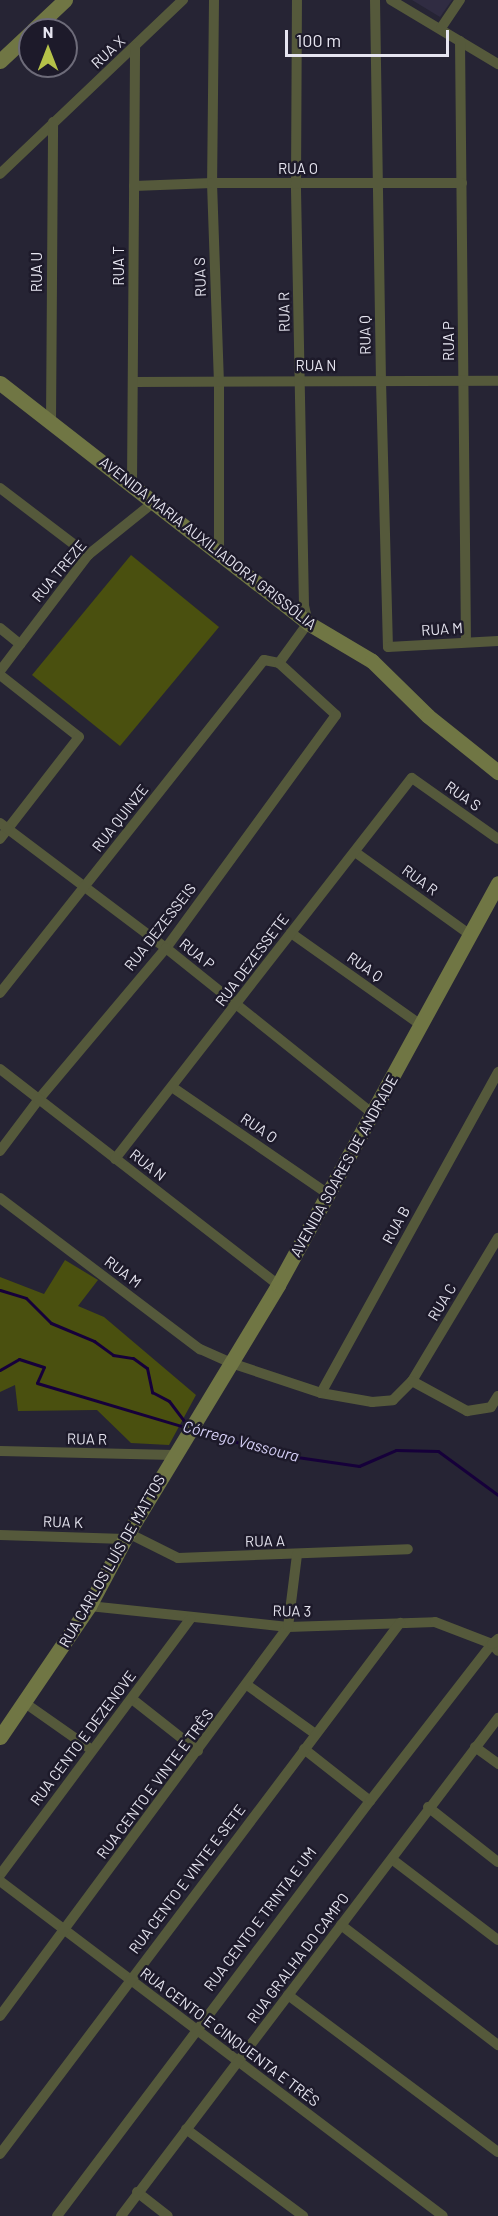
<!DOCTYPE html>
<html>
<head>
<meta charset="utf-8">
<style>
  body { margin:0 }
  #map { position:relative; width:498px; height:2216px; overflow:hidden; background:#262434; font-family:Barlow,sans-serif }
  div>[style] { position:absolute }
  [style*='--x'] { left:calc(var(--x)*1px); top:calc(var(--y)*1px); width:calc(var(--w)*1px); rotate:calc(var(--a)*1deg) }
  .built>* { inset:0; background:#302c42 }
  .green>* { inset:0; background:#4a500f }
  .stream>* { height:3px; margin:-1.5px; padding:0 1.5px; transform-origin:1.5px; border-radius:1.5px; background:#16003a }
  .street>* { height:10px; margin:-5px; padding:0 5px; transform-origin:5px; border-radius:5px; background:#55593b }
  .secondary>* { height:15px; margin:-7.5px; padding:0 7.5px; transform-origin:7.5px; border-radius:7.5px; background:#707644 }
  span { translate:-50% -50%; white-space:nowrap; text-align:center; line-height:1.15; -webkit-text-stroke:5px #1d1a2a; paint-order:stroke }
  .street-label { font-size:15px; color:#e6e5f0 }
  .water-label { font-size:16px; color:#d5cff6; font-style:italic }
  .north { position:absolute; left:18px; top:18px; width:60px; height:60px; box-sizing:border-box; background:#1d1a2a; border:2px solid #6d6b79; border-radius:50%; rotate:0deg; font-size:16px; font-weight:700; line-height:24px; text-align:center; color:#e6e5f0 }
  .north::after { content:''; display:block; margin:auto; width:21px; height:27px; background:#b5c249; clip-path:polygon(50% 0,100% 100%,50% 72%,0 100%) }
  .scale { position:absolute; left:285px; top:30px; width:164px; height:27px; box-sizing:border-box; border:3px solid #e6e5f0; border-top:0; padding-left:8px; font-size:18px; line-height:21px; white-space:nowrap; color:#e6e5f0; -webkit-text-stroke:4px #1d1a2a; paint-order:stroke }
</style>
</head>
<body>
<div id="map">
  <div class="built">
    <div style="clip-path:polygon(412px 0,452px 0,440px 17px)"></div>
  </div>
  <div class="green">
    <div style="clip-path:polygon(131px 555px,219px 627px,120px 746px,32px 675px)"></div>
    <div style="clip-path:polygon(65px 1260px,98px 1280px,78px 1306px,104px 1317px,196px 1395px,169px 1445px,131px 1443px,97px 1410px,18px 1411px,15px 1385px,0 1392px,0 1277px,44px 1294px)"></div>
  </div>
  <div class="stream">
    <div style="--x:0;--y:1290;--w:27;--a:17"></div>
    <div style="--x:26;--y:1298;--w:35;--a:45"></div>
    <div style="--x:51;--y:1323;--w:47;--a:22.7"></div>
    <div style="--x:94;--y:1341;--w:24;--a:36"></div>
    <div style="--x:113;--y:1355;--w:20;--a:9"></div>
    <div style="--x:133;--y:1358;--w:17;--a:36"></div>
    <div style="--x:147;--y:1368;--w:25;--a:78"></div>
    <div style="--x:152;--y:1392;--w:19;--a:28"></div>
    <div style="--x:169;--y:1401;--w:30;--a:53"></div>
    <div style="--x:0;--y:1370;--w:22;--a:-30"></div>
    <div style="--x:19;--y:1359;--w:26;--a:18"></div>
    <div style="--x:44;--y:1367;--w:17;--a:114"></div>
    <div style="--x:37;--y:1383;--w:158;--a:16.6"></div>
    <div style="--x:197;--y:1430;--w:83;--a:16.9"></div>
    <div style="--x:276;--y:1454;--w:84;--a:8.2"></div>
    <div style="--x:359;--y:1466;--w:40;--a:-23.4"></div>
    <div style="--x:396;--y:1450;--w:42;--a:1.4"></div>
    <div style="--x:438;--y:1451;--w:74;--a:36.3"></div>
  </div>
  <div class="street">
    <div style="--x:214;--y:0;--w:183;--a:90.6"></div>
    <div style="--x:212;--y:183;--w:199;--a:88"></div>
    <div style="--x:219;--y:382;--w:171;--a:90"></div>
    <div style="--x:375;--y:0;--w:381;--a:89.1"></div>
    <div style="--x:381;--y:381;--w:266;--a:88.5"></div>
    <div style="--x:391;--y:0;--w:125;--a:30.9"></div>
    <div style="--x:441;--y:28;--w:34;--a:-56"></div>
    <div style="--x:460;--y:41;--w:601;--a:89.43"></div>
    <div style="--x:0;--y:174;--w:253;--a:-43.6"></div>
    <div style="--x:134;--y:186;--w:78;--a:-2.2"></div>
    <div style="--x:212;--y:183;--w:250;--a:0"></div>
    <div style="--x:133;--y:382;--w:365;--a:-0.2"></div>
    <div style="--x:51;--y:423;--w:301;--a:-89.6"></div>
    <div style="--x:132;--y:486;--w:439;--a:-89.6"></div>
    <div style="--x:0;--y:488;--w:111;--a:37.3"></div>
    <div style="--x:0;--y:628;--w:26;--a:39"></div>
    <div style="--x:388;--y:647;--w:110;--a:-3.1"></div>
    <div style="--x:279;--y:663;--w:49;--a:-54.1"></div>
    <div style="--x:308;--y:623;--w:17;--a:-103"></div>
    <div style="--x:304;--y:606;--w:422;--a:-91.1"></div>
    <div style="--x:296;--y:184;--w:184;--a:-89.7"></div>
    <div style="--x:0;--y:671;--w:146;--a:-52.8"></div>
    <div style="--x:88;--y:555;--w:85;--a:-38.8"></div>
    <div style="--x:0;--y:675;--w:100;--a:38.1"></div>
    <div style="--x:79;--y:737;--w:129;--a:127.8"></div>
    <div style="--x:0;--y:823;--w:208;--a:37"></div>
    <div style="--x:166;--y:948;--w:264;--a:38.7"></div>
    <div style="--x:355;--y:852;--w:140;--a:35.7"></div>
    <div style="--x:291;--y:933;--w:159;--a:35.3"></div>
    <div style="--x:0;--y:993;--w:425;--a:-51.6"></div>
    <div style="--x:264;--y:660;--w:15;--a:11"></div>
    <div style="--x:279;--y:663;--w:77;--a:42.4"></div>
    <div style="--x:336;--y:715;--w:288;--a:126.1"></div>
    <div style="--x:166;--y:948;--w:197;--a:130.1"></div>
    <div style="--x:39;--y:1099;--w:65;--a:126.9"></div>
    <div style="--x:0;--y:1069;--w:352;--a:37.8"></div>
    <div style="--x:172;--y:1087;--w:189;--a:34.4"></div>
    <div style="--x:115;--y:1159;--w:483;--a:-52.1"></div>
    <div style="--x:412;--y:778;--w:105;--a:35.3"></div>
    <div style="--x:0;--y:1198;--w:251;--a:37.1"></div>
    <div style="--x:200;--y:1349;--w:34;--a:24"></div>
    <div style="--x:231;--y:1363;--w:95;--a:18.4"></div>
    <div style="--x:321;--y:1393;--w:52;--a:10"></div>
    <div style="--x:372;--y:1402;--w:21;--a:-5"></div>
    <div style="--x:393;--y:1400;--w:27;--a:-45"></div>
    <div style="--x:412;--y:1381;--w:167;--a:-59"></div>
    <div style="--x:412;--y:1381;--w:63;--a:28.6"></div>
    <div style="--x:467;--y:1411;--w:24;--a:-9"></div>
    <div style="--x:491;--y:1407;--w:13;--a:-58"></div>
    <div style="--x:321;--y:1393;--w:367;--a:-61.1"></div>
    <div style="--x:0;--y:1451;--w:174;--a:1.3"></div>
    <div style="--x:128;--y:1533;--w:56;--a:26.6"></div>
    <div style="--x:178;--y:1558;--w:230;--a:-2.2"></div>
    <div style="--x:0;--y:1535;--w:125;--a:1.8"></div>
    <div style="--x:89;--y:1606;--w:200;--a:6"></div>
    <div style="--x:288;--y:1627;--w:147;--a:-1.9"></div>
    <div style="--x:435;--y:1622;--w:61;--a:21.1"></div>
    <div style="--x:492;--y:1644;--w:9;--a:49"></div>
    <div style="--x:247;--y:1685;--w:82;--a:35.6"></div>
    <div style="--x:132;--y:1699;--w:84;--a:38.2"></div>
    <div style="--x:25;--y:1703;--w:82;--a:35"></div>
    <div style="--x:475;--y:1747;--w:29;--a:36"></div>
    <div style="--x:304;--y:1749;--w:84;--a:38.2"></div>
    <div style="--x:428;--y:1807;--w:89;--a:38.2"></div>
    <div style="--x:393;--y:1860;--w:132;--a:37.3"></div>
    <div style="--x:0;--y:1875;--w:319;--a:-53.4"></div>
    <div style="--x:0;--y:1881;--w:555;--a:37.1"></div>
    <div style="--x:341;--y:1925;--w:198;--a:37.4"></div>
    <div style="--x:288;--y:1995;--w:262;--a:36.8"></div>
    <div style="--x:0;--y:2016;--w:484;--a:-53.5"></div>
    <div style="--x:288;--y:1627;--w:73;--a:-82.9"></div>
    <div style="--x:186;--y:2129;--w:146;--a:36.6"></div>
    <div style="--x:0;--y:2154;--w:665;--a:-53.01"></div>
    <div style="--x:137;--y:2192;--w:39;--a:38"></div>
    <div style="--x:57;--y:2216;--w:520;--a:-52.98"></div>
    <div style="--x:370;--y:1801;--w:199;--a:-52.2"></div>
    <div style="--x:492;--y:1644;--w:8;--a:-40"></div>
    <div style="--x:121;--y:2216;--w:625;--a:-52.87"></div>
  </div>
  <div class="secondary">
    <div style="--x:33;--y:30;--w:44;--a:-43.2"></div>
    <div style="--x:0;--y:61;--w:41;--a:-43"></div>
    <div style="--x:0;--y:383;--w:390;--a:37.9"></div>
    <div style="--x:308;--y:623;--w:74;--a:30.7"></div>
    <div style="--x:372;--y:661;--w:78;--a:44.5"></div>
    <div style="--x:428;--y:716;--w:90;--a:38.7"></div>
    <div style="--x:0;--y:1737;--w:158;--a:-55.8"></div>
    <div style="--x:89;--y:1606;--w:83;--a:-61.9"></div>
    <div style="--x:128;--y:1533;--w:290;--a:-58.8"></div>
    <div style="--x:278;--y:1285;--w:458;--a:-61.3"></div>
  </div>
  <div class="street-label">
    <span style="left:108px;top:52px;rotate:-43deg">RUA X</span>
    <span style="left:298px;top:169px">RUA O</span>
    <span style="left:119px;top:266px;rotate:-90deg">RUA T</span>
    <span style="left:37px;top:272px;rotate:-90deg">RUA U</span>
    <span style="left:200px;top:277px;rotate:-92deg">RUA S</span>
    <span style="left:284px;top:312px;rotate:-91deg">RUA R</span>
    <span style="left:365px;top:335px;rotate:-91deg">RUA Q</span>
    <span style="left:449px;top:341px;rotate:-90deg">RUA P</span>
    <span style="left:316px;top:366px">RUA N</span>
    <span style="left:208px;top:543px;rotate:38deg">AVENIDA MARIA AUXILIADORA GRISSÓLIA</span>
    <span style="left:59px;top:571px;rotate:-50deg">RUA TREZE</span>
    <span style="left:442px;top:629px;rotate:-4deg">RUA M</span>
    <span style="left:463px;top:796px;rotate:35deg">RUA S</span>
    <span style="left:120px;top:818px;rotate:-52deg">RUA QUINZE</span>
    <span style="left:420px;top:880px;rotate:36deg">RUA R</span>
    <span style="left:160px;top:927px;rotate:-52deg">RUA DEZESSEIS</span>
    <span style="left:197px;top:954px;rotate:39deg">RUA P</span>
    <span style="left:252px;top:960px;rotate:-53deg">RUA DEZESSETE</span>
    <span style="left:365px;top:967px;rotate:35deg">RUA Q</span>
    <span style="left:259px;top:1128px;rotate:34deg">RUA O</span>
    <span style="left:148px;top:1165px;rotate:38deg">RUA N</span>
    <span style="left:344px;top:1166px;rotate:-61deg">AVENIDA SOARES DE ANDRADE</span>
    <span style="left:396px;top:1225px;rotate:-61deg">RUA B</span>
    <span style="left:123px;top:1272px;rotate:37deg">RUA M</span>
    <span style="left:442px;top:1302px;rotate:-59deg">RUA C</span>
    <span style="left:87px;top:1439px;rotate:1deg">RUA R</span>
    <span style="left:63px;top:1522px;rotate:2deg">RUA K</span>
    <span style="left:265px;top:1541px;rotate:-1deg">RUA A</span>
    <span style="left:112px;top:1561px;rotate:-60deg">RUA CARLOS LUÍS DE MATTOS</span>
    <span style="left:292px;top:1611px;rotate:1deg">RUA 3</span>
    <span style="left:83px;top:1738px;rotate:-53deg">RUA CENTO E DEZENOVE</span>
    <span style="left:155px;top:1784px;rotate:-53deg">RUA CENTO E VINTE E TRÊS</span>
    <span style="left:187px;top:1879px;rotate:-53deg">RUA CENTO E VINTE E SETE</span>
    <span style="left:260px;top:1919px;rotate:-53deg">RUA CENTO E TRINTA E UM</span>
    <span style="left:298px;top:1958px;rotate:-53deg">RUA GRALHA DO CAMPO</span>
    <span style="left:230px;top:2037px;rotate:37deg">RUA CENTO E CINQUENTA E TRÊS</span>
  </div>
  <div class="water-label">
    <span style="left:241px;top:1441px;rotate:15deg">Córrego Vassoura</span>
  </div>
  <div class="north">N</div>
  <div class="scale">100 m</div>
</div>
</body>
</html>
